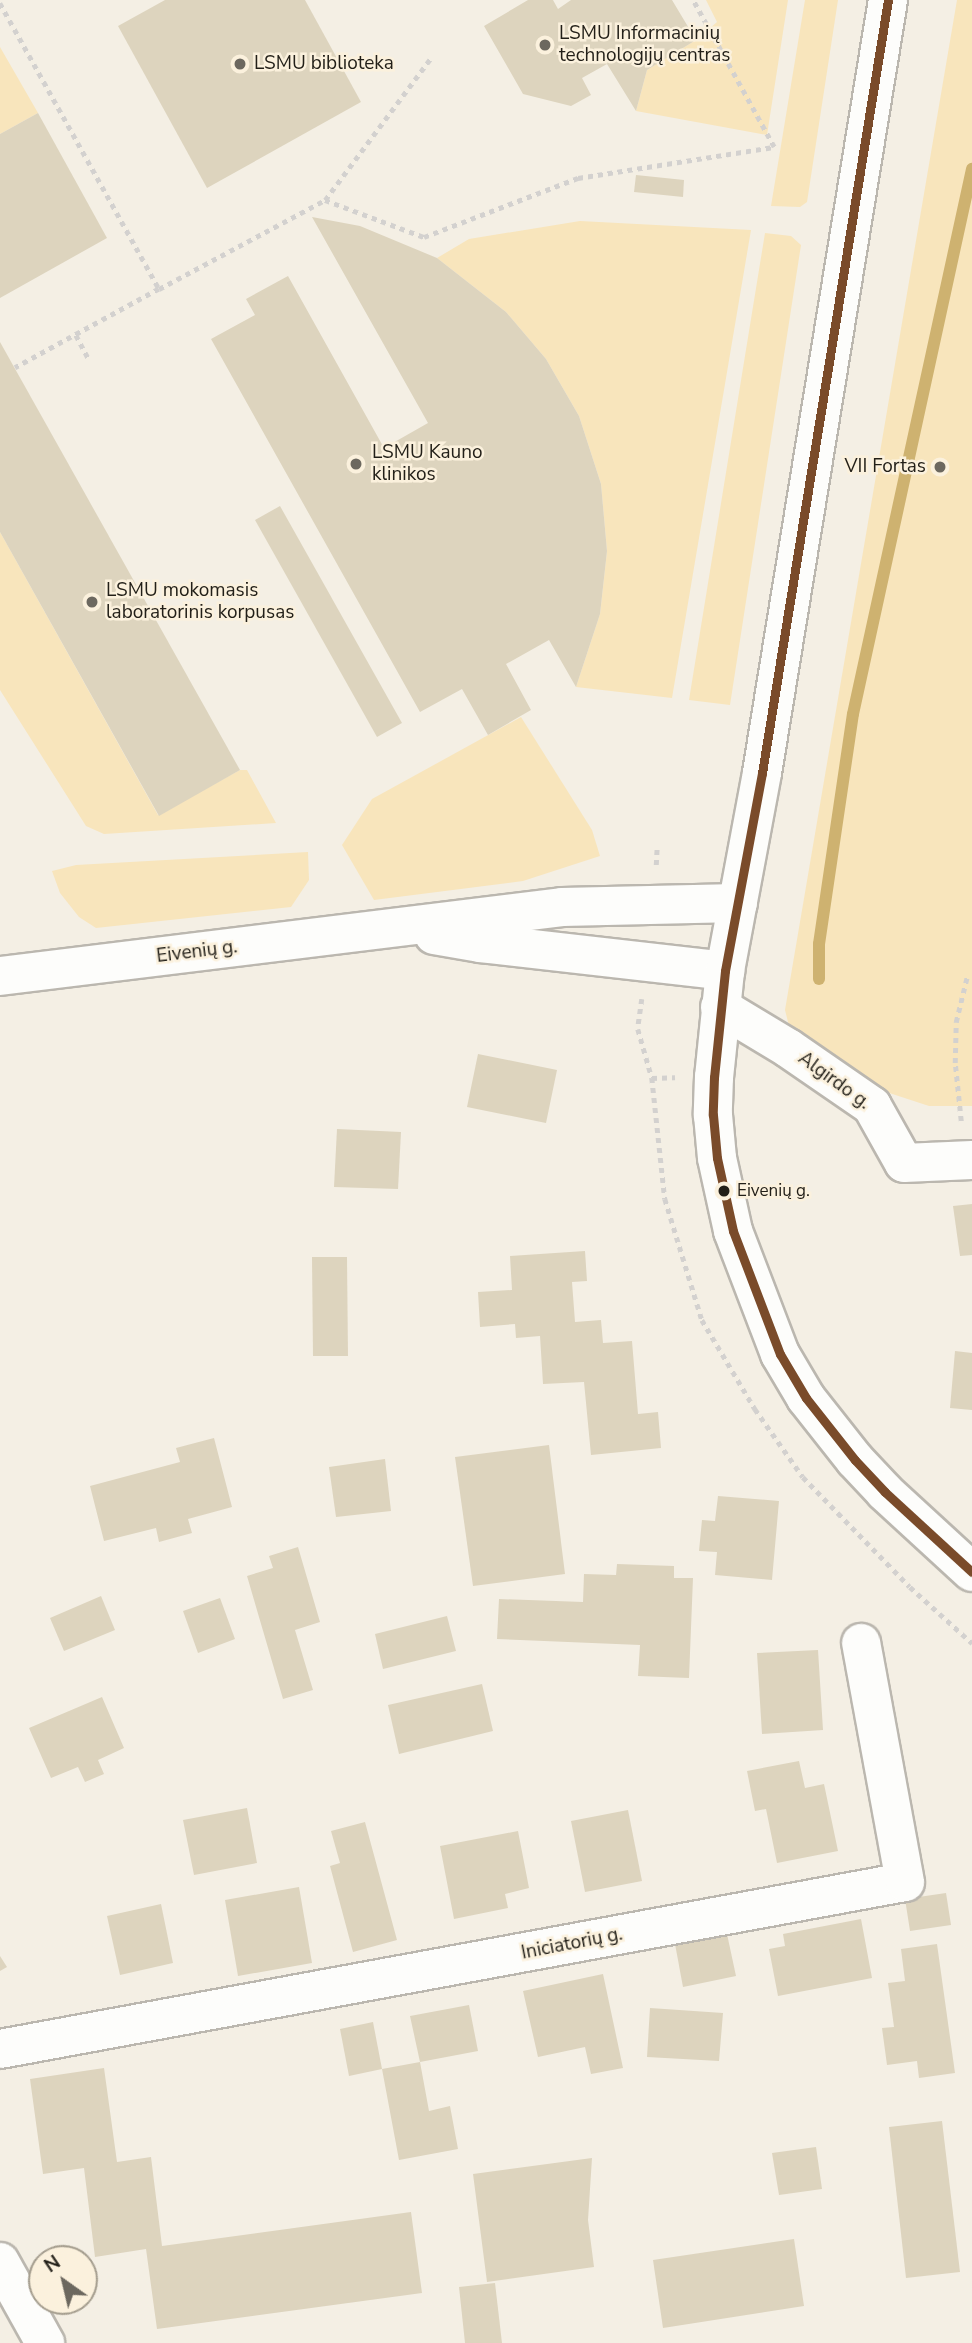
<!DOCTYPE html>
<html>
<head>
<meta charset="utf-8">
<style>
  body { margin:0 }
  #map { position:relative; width:972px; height:2343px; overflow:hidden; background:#f4efe4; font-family:"Nunito Sans",sans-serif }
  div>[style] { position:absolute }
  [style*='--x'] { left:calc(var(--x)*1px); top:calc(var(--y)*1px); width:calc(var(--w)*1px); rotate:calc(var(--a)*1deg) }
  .green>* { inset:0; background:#f8e5bc }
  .stream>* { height:12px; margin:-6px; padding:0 6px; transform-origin:6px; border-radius:6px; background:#ceb270 }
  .building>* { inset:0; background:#ddd4be }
  .path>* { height:4.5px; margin-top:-2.25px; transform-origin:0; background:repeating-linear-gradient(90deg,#d3d1cf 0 5px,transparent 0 10px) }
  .roads { filter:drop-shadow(2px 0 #bbb7af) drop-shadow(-2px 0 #bbb7af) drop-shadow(0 2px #bbb7af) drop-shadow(0 -2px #bbb7af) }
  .minor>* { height:38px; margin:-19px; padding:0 19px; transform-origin:19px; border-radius:19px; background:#fdfdfb }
  .major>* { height:38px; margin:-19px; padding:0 19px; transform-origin:19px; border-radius:19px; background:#fdfdfb }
  .bus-1>* { height:9px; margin:-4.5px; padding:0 4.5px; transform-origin:4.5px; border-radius:4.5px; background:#7a4b2a }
  .dots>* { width:19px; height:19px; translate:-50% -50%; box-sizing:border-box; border:4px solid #fbf1dd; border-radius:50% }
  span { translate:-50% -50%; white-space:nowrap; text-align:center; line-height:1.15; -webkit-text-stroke:5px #fbf1dd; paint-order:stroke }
  .bus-label { font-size:17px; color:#221f18 }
  .left { translate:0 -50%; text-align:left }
  .poi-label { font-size:19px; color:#221f18 }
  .right { translate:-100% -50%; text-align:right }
  .street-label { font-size:19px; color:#221f18 }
  .north { position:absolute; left:28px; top:2245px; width:70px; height:70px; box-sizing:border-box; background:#fbf1dd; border:2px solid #a49d8e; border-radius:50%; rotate:326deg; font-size:19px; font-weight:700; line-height:28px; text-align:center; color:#221f18 }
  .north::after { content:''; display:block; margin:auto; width:24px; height:32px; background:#6c685f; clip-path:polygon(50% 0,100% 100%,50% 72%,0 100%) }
</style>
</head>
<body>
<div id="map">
  <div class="green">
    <div style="clip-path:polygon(706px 0,788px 0,767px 135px,636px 111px,647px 70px,696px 40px,717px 22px)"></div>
    <div style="clip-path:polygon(805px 0,838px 0,807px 202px,800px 207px,771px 206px)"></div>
    <div style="clip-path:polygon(957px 0,972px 0,972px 1106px,929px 1106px,871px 1087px,798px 1037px,789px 1026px,785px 1010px)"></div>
    <div style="clip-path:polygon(0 47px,38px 113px,0 134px)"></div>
    <div style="clip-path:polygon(580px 221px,751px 230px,672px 698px,576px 687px,600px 614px,607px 551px,601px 484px,579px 416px,546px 359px,506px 312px,437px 258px,469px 239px)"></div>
    <div style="clip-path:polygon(765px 233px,791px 236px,801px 245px,730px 705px,689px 700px)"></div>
    <div style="clip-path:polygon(0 532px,158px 815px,240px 770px,247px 770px,276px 823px,104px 834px,86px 826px,0 690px)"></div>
    <div style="clip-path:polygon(521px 717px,592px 830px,600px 856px,523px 881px,374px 900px,342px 845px,372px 799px)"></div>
    <div style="clip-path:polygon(308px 852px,309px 880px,291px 907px,96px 928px,79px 917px,60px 893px,52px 871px,76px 865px)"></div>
  </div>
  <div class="stream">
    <div style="--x:819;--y:979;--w:35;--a:-90"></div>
    <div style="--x:819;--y:944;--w:232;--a:-81.6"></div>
    <div style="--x:853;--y:714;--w:558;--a:-77.68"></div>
  </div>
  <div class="building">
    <div style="clip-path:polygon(165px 0,305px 0,361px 102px,207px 188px,118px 26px)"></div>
    <div style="clip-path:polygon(528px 0,553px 0,558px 9px,571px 0,672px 0,696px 40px,647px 70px,636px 111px,607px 64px,582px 78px,591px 95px,571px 106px,523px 94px,484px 26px)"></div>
    <div style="clip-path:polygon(38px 113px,107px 238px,0 298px,0 134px)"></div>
    <div style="clip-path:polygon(636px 175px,684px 180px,683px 197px,634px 192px)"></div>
    <div style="clip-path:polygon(312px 217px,360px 226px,437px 258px,506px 312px,546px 359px,579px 416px,601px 484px,607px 551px,600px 614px,576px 687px,549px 640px,506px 664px,531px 710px,488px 735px,462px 689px,420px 712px,211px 339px,255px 315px,246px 299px,288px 276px,384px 448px,428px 423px)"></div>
    <div style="clip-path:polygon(0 342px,240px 770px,159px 816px,0 532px)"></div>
    <div style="clip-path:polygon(280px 506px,402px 723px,377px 737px,255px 520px)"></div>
    <div style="clip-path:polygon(478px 1054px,557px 1070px,546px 1123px,467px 1107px)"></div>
    <div style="clip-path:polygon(337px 1129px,401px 1132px,398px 1189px,334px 1187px)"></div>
    <div style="clip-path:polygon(972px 1204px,972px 1255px,960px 1256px,953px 1206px)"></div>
    <div style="clip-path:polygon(585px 1251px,587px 1281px,572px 1282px,575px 1322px,601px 1320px,603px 1343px,632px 1341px,638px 1414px,658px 1412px,661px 1448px,591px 1455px,584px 1382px,543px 1384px,540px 1336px,516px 1338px,515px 1324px,480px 1327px,478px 1292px,512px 1290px,510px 1256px)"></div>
    <div style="clip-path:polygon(312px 1257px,347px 1257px,348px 1356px,313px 1356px)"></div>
    <div style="clip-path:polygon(955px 1351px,972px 1353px,972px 1410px,950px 1408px)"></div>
    <div style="clip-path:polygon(214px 1438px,232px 1507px,188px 1519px,192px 1533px,159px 1542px,156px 1528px,104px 1541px,90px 1486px,180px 1462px,176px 1448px)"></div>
    <div style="clip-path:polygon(549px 1445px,565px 1574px,473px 1586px,455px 1457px)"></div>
    <div style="clip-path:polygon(385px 1459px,391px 1511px,336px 1517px,329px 1467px)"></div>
    <div style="clip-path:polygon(718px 1496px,779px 1501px,772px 1580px,715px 1575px,717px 1552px,699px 1551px,702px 1520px,715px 1521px)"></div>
    <div style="clip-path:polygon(298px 1547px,320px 1622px,295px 1630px,313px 1690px,283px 1699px,247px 1576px,273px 1568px,269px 1556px)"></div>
    <div style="clip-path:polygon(617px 1564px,674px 1566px,674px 1578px,693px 1578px,689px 1678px,638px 1676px,640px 1645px,497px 1639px,499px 1599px,583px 1602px,584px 1574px,616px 1575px)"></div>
    <div style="clip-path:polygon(101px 1596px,115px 1630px,64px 1651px,50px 1618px)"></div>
    <div style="clip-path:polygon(220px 1598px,235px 1639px,198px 1653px,183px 1611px)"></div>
    <div style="clip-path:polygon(447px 1616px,456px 1651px,383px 1669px,375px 1634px)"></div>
    <div style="clip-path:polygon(818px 1650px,823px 1730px,762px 1734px,757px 1653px)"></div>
    <div style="clip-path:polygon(482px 1684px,493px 1731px,399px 1754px,388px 1705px)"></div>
    <div style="clip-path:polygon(102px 1697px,124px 1748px,98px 1760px,104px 1774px,85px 1782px,78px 1767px,51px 1778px,29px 1728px)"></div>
    <div style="clip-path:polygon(799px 1761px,805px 1788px,824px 1784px,838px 1851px,777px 1863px,766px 1809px,755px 1811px,747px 1771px)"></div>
    <div style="clip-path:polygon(247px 1808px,257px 1863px,194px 1875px,183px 1820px)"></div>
    <div style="clip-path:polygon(628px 1810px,642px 1881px,585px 1892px,571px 1821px)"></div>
    <div style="clip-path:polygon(365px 1822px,397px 1940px,353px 1952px,330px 1866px,340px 1863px,331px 1831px)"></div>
    <div style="clip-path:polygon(518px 1831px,529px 1888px,505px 1894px,508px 1908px,454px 1919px,440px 1846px)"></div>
    <div style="clip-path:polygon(299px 1887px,312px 1963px,238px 1976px,225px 1900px)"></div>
    <div style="clip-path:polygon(946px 1893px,951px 1925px,910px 1931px,905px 1899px)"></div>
    <div style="clip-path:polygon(161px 1904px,173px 1963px,120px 1975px,107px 1916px)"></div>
    <div style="clip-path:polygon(861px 1919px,872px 1978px,778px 1996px,769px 1949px,785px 1946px,783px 1934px)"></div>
    <div style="clip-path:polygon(727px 1934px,736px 1976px,683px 1987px,675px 1944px)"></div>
    <div style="clip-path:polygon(937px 1944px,955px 2073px,919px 2078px,917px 2061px,887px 2065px,882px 2028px,894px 2027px,888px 1983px,905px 1981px,901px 1949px)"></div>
    <div style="clip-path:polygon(0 1956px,7px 1967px,0 1971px)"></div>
    <div style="clip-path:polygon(603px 1974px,623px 2068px,591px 2074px,585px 2047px,538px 2057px,523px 1991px)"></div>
    <div style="clip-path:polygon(469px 2005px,478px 2051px,420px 2062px,410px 2016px)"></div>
    <div style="clip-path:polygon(650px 2008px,723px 2013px,719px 2061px,647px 2057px)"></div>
    <div style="clip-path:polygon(373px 2022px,382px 2069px,349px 2076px,340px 2029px)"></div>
    <div style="clip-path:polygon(420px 2062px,429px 2111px,450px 2106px,458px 2149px,399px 2160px,382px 2069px)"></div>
    <div style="clip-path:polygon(104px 2068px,117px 2162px,151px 2157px,162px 2246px,411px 2212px,422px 2293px,157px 2329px,146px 2249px,95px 2257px,84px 2168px,43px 2174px,30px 2079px)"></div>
    <div style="clip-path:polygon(942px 2121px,960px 2272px,906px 2278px,889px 2127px)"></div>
    <div style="clip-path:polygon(816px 2147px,822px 2189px,779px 2195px,772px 2153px)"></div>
    <div style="clip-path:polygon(592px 2158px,588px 2220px,594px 2267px,487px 2282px,473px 2174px)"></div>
    <div style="clip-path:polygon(794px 2239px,804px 2306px,663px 2328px,653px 2260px)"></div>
    <div style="clip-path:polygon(495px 2283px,502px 2343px,465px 2343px,459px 2287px)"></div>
  </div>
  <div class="path">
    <div style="--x:0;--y:3;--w:327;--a:60.9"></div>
    <div style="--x:159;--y:289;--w:164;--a:151.3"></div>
    <div style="--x:325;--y:200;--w:177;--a:-53.3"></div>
    <div style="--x:159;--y:289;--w:188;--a:-28.2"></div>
    <div style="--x:325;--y:200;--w:106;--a:20.5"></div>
    <div style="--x:424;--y:237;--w:165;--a:-21"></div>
    <div style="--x:578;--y:178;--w:198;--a:-9"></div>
    <div style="--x:774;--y:147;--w:168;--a:-118.9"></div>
    <div style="--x:76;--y:335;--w:26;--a:62"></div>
    <div style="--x:656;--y:865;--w:20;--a:-87"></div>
    <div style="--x:642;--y:999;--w:30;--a:98"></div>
    <div style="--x:638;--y:1029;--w:51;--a:74.1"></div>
    <div style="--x:652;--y:1078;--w:122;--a:83.9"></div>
    <div style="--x:665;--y:1199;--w:127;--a:73"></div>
    <div style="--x:702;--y:1320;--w:104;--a:59.2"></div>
    <div style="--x:755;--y:1409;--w:83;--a:54.8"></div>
    <div style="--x:803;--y:1477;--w:153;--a:45.8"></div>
    <div style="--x:910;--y:1587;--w:84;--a:42.1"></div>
    <div style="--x:652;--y:1078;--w:23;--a:-2"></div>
    <div style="--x:961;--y:1121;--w:58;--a:-95.9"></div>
    <div style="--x:955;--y:1063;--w:41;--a:-88.6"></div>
    <div style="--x:956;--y:1022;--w:46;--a:-76.3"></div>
  </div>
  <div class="roads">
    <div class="minor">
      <div style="--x:434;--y:935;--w:47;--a:9.9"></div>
      <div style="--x:480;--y:943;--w:247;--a:6.5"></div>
      <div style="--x:0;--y:976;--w:566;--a:-7"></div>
      <div style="--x:562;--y:907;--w:176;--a:-1.3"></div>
      <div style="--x:720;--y:1007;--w:79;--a:31.1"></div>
      <div style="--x:788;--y:1048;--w:102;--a:34.6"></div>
      <div style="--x:872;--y:1106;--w:65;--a:60.7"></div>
      <div style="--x:904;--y:1163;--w:68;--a:-2.5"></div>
      <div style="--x:0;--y:2049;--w:920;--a:-10.46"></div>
      <div style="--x:905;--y:1882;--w:243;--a:-100.4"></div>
      <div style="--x:0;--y:2262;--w:93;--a:60.9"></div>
    </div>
    <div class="major">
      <div style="--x:888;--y:0;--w:783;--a:99.26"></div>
      <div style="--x:762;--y:773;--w:201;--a:100.6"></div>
      <div style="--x:725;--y:971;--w:107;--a:95.9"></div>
      <div style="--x:714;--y:1077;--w:38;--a:92"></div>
      <div style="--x:713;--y:1115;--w:43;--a:84.7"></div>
      <div style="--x:717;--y:1158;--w:75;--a:77.6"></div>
      <div style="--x:733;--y:1231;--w:132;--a:69.1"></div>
      <div style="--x:780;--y:1354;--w:51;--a:59.4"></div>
      <div style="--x:806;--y:1398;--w:79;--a:51.7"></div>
      <div style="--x:855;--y:1460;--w:44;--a:46.8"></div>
      <div style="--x:885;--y:1492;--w:118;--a:42.6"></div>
    </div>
  </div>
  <div class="bus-1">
    <div style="--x:888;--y:0;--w:783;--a:99.26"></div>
    <div style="--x:762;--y:773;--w:201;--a:100.6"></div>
    <div style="--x:725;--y:971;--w:107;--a:95.9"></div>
    <div style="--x:714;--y:1077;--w:38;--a:92"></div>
    <div style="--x:713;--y:1115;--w:43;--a:84.7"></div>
    <div style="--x:717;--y:1158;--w:75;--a:77.6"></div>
    <div style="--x:733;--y:1231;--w:132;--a:69.1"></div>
    <div style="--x:780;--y:1354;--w:51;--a:59.4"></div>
    <div style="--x:806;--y:1398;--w:79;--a:51.7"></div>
    <div style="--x:855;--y:1460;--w:44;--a:46.8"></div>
    <div style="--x:885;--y:1492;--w:118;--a:42.6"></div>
  </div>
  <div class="dots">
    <div style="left:545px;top:45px;background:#6c685f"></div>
    <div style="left:240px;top:64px;background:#6c685f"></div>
    <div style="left:356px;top:464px;background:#6c685f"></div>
    <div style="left:940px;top:467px;background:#6c685f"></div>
    <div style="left:92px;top:602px;background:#6c685f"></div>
    <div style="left:724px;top:1191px;background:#221f18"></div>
  </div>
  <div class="bus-label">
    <span class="left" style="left:737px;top:1191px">Eivenių g.</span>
  </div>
  <div class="poi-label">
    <span class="left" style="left:559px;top:45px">LSMU Informacinių<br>technologijų centras</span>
    <span class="left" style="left:254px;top:64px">LSMU biblioteka</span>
    <span class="left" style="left:372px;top:464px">LSMU Kauno<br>klinikos</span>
    <span class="right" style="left:926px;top:467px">VII Fortas</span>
    <span class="left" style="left:106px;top:602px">LSMU mokomasis<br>laboratorinis korpusas</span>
  </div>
  <div class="street-label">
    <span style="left:197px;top:952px;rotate:-7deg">Eivenių g.</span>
    <span style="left:834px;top:1081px;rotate:36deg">Algirdo g.</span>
    <span style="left:572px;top:1944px;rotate:-11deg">Iniciatorių g.</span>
  </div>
  <div class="north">N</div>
</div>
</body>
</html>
